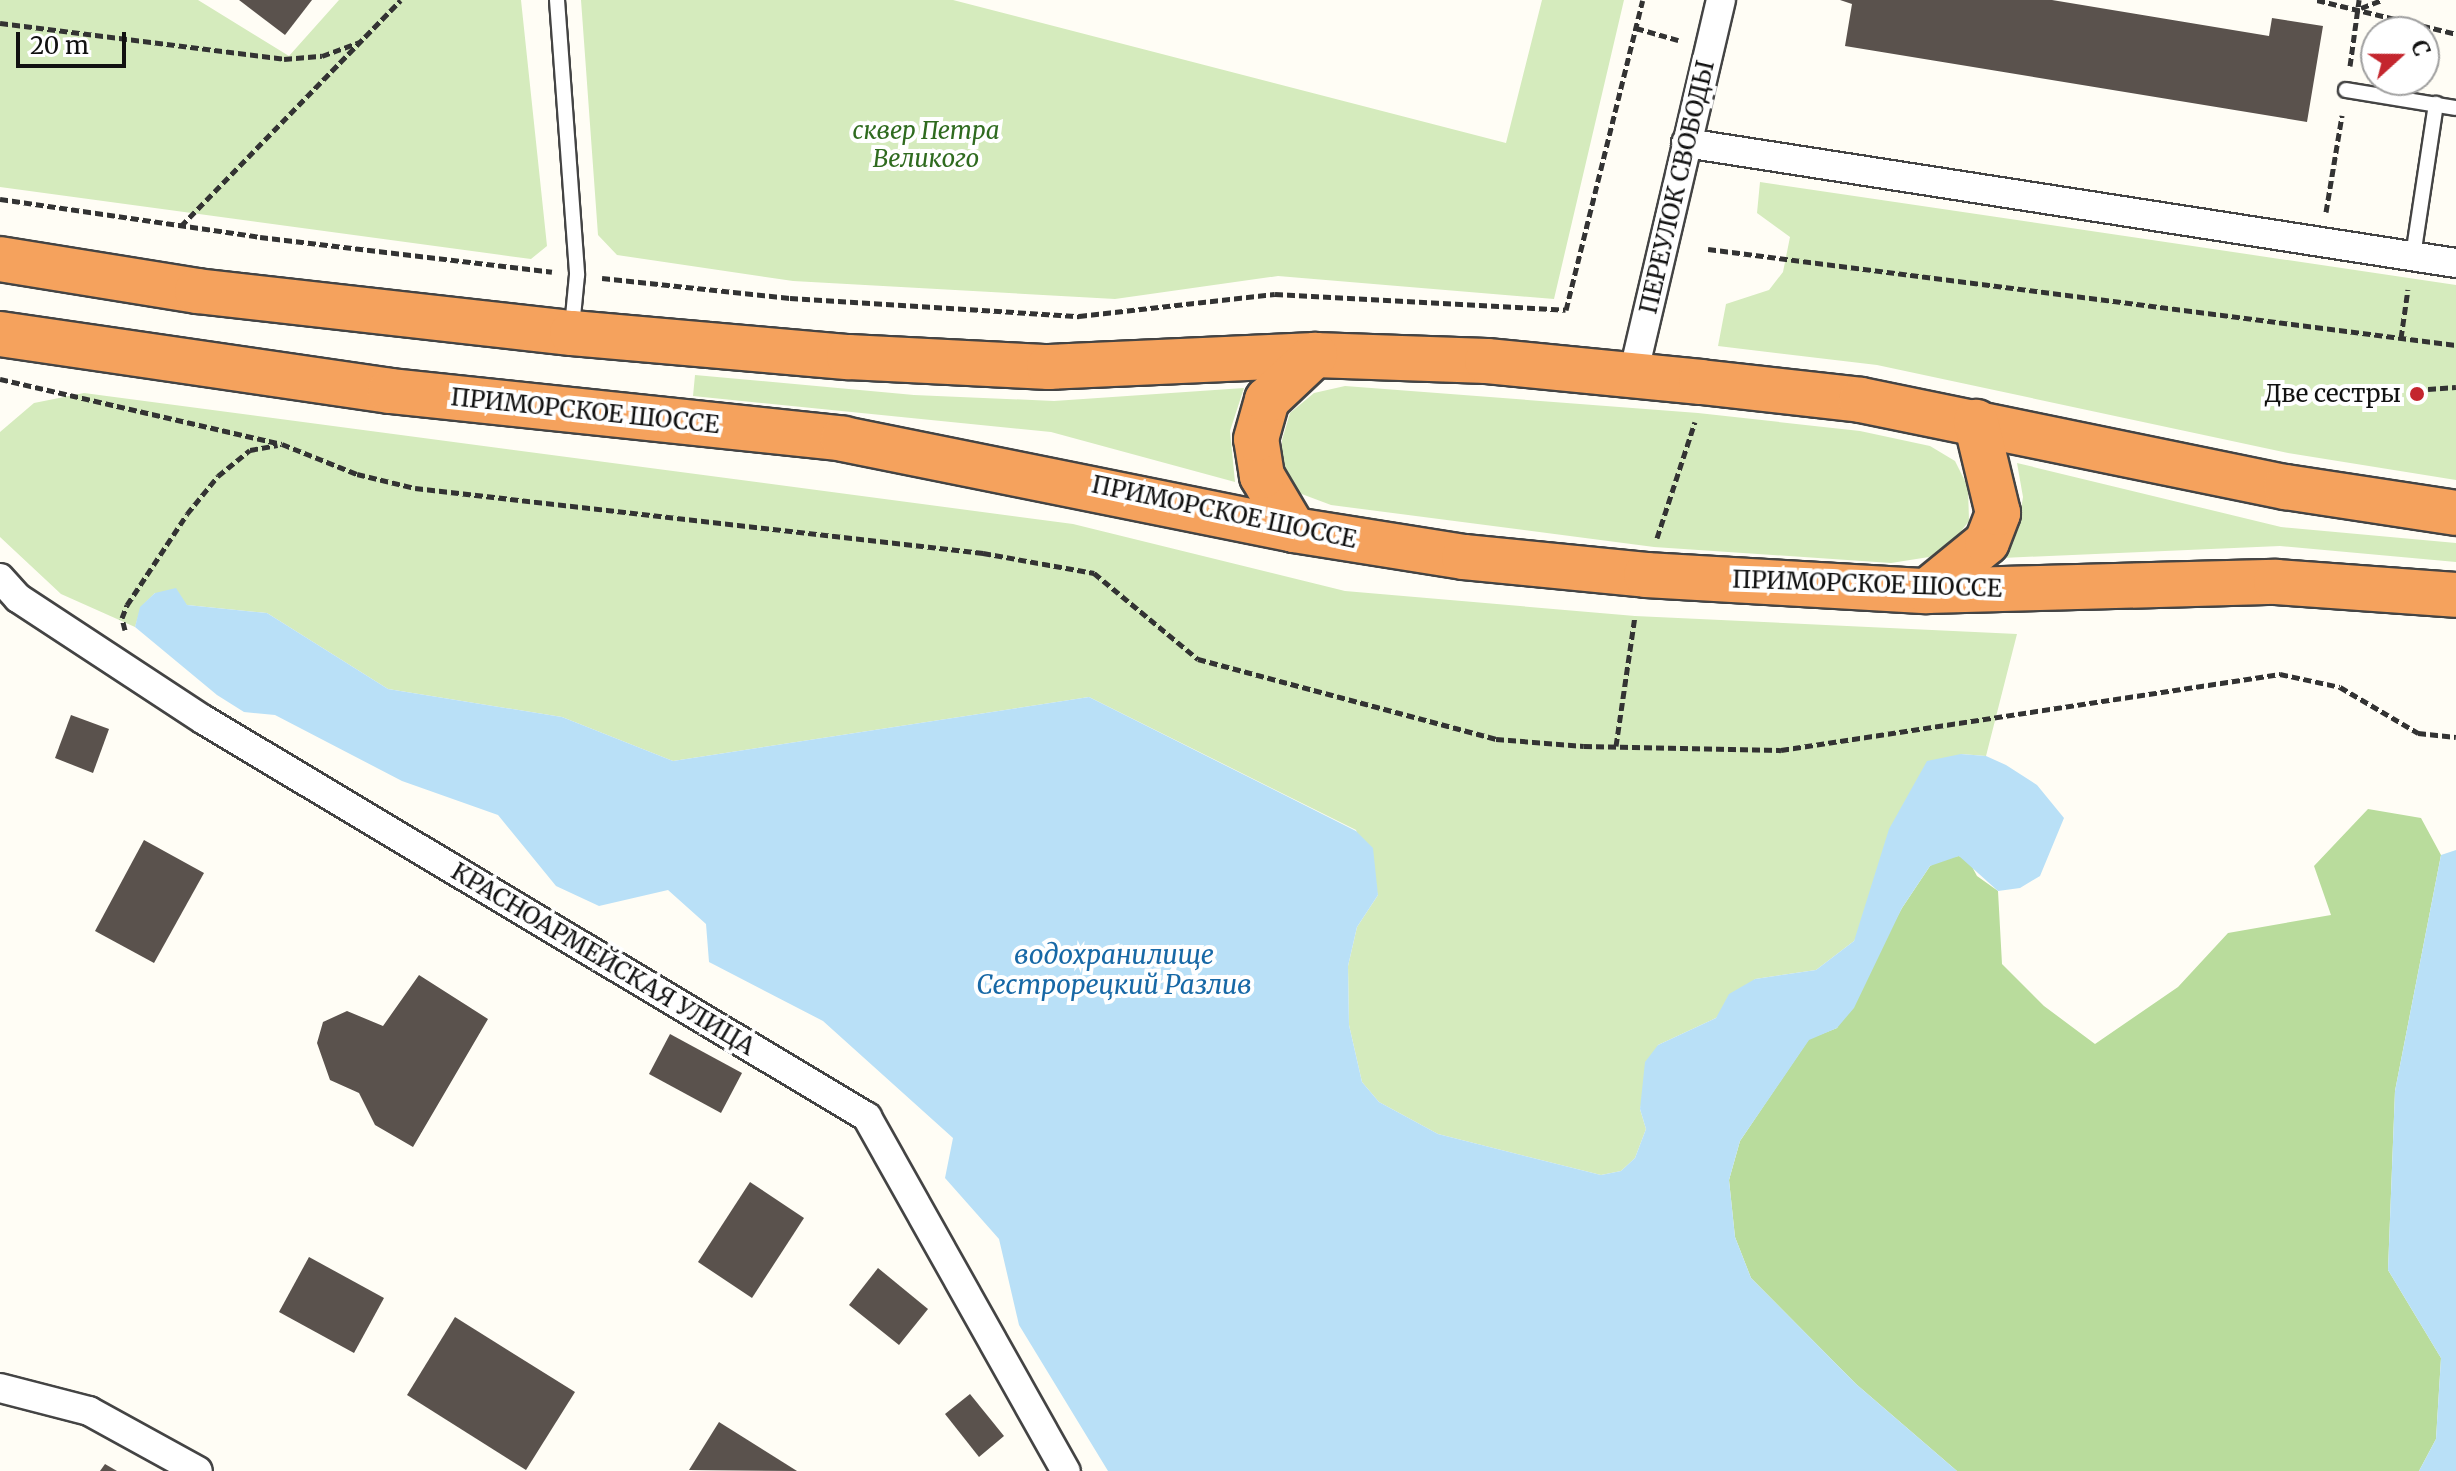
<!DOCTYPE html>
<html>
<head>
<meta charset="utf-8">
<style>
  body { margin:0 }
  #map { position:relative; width:2456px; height:1471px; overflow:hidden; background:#fffdf5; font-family:Merriweather,serif }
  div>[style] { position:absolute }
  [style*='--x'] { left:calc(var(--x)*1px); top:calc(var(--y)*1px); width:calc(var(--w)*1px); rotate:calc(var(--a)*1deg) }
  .green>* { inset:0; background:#d5ebbd }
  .forest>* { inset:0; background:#b9dc9c }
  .water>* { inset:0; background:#b9e0f7 }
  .building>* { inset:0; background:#5a524d }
  .path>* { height:5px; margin-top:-2.5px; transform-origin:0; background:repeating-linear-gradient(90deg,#333 0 8px,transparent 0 12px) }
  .roads { filter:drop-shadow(2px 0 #444) drop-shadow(-2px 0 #444) drop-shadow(0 2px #444) drop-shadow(0 -2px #444) }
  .lane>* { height:14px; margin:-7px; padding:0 7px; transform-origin:7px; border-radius:7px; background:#fff }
  .street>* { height:28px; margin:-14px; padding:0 14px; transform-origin:14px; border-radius:14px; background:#fff }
  .highway>* { height:44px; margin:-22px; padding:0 22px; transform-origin:22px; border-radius:22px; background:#f5a25d }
  .dots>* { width:22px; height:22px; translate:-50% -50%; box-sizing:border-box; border:4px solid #fff; border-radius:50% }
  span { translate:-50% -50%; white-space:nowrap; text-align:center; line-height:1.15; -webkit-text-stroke:8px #fff; paint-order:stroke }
  .park-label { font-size:24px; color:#2f6b1f; font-style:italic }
  .street-label { font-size:24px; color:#111 }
  .poi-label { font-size:24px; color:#111 }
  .right { translate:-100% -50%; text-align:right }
  .water-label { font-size:26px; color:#1768a6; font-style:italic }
  .north { position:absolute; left:2360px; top:16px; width:80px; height:80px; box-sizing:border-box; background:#fff; border:2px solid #a0a0a0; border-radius:50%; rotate:69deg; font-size:22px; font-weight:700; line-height:32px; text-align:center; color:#111 }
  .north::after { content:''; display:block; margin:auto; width:28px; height:36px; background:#c4262e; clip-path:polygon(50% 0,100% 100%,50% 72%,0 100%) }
  .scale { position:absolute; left:16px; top:32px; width:110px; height:36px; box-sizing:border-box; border:4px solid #111; border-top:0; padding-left:10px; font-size:24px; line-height:28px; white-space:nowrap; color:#111; -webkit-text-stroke:6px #fff; paint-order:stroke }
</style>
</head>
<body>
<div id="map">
  <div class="green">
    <div style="clip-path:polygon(0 0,198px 0,289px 56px,339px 0,521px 0,547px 246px,531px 259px,0 187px)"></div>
    <div style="clip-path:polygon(581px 0,953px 0,1506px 143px,1542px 0,1624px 0,1554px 299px,1278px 276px,1115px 299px,793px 281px,617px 255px,598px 235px)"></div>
    <div style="clip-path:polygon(1760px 182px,2456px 285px,2456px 480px,2288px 453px,1877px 365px,1718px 346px,1726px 304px,1769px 290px,1783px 272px,1790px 237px,1757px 213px)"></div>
    <div style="clip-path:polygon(695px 375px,914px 395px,1054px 401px,1244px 388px,1230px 431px,1235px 482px,1051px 432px,693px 396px)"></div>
    <div style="clip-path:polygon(1345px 386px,1698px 413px,1860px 431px,1930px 446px,1955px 461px,1968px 487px,1969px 521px,1952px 543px,1929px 557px,1891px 563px,1654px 547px,1331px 505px,1299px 493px,1282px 467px,1282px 440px,1290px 413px,1314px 393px)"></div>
    <div style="clip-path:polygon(84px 393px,1073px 524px,1345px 591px,1635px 616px,2017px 634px,1986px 756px,1961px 754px,1854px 941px,1816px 970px,1755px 979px,1716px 1018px,1658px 1045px,1640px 1109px,1646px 1129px,1635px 1158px,1621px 1171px,1601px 1175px,1438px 1134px,1379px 1102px,1362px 1082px,1349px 1025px,1348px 966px,1357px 927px,1378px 895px,1356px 830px,1089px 697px,673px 761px,562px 717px,388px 689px,267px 613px,187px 605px,155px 593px,141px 607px,135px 627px,61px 594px,0 537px,0 432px,34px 403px)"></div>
    <div style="clip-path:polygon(2017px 463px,2281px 527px,2456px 543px,2456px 562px,2280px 546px,2002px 558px,2018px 529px,2023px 497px)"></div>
  </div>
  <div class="forest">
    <div style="clip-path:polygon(2368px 809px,2421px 818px,2441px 855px,2395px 1091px,2388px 1270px,2441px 1358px,2436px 1439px,2419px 1471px,1957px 1471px,1856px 1384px,1751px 1278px,1735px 1237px,1729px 1180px,1740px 1141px,1809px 1039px,1837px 1028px,1902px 908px,1930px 866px,1943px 858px,1959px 856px,1970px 863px,1977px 876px,1998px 891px,2002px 964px,2044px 1006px,2095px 1044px,2178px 987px,2228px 933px,2331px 915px,2314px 866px)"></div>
  </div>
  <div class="water">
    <div style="clip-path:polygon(176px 588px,187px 605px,267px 613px,388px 689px,562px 717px,673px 761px,1089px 697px,1356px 831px,1373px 848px,1378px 895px,1357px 927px,1348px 966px,1349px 1025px,1362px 1082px,1379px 1102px,1438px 1134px,1601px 1175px,1621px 1171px,1635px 1158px,1646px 1129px,1640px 1109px,1645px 1062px,1658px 1045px,1716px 1018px,1729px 994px,1755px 979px,1816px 970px,1854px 941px,1889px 829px,1927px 761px,1961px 754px,1986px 756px,2006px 765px,2037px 785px,2064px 818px,2040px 876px,2020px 888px,1998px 891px,1959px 856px,1930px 866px,1902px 908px,1854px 1008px,1837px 1028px,1809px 1040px,1740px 1141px,1729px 1180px,1735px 1237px,1751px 1278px,1856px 1384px,1957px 1471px,1108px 1471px,1019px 1325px,999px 1239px,945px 1178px,953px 1138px,823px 1021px,709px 962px,706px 924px,668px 890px,599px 906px,556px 886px,498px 815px,402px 781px,275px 715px,244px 712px,217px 695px,135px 627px,140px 607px,155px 593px)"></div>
    <div style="clip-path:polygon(2456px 850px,2456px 1471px,2419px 1471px,2436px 1439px,2441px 1358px,2388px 1270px,2395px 1091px,2441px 855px)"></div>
  </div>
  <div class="building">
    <div style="clip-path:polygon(239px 0,312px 0,285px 35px)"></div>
    <div style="clip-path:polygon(1840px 0,2052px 0,2269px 36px,2272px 18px,2323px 26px,2307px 122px,1845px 46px,1852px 4px)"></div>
    <div style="clip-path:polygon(71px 715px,109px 729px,93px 773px,55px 758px)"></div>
    <div style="clip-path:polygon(144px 840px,204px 873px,154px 963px,95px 931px)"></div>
    <div style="clip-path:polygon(419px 975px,488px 1019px,413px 1147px,375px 1125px,359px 1093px,330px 1080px,317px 1043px,323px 1022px,347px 1011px,383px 1026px)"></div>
    <div style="clip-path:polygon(670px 1034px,742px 1073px,721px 1113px,649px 1074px)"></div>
    <div style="clip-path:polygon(750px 1182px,804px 1218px,752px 1298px,698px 1262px)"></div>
    <div style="clip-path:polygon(309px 1257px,384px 1298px,354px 1353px,279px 1312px)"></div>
    <div style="clip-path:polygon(878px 1268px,928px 1309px,899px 1345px,849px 1305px)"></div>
    <div style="clip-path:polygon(455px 1317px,575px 1392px,526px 1470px,407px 1395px)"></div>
    <div style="clip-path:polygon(970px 1394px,1004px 1436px,979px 1457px,945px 1414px)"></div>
    <div style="clip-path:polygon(719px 1422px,797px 1471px,689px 1470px)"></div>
    <div style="clip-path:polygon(105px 1464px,117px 1471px,100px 1471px)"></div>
  </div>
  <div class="path">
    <div style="--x:2317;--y:0;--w:143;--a:13.7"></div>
    <div style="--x:2361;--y:8;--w:22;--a:-21"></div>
    <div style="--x:0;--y:23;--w:286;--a:7.2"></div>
    <div style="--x:284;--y:59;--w:38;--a:-5"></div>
    <div style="--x:322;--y:56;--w:40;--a:-20.2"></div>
    <div style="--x:1636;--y:28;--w:44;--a:15.9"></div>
    <div style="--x:2350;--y:66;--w:67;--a:-82.2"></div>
    <div style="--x:0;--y:199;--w:263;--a:8.3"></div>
    <div style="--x:260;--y:237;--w:294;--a:6.8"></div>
    <div style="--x:2326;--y:212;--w:98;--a:-80.6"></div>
    <div style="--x:181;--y:226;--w:315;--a:-45.8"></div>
    <div style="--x:1708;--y:249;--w:754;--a:7.31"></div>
    <div style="--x:602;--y:278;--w:189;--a:6.1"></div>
    <div style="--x:790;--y:298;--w:290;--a:3.6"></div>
    <div style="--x:1079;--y:316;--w:197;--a:-6.4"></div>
    <div style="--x:1275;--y:294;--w:291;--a:3.1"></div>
    <div style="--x:1566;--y:310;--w:319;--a:-76.1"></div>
    <div style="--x:2401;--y:338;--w:49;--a:-81.9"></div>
    <div style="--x:0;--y:379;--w:289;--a:13"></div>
    <div style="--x:282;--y:444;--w:81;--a:21.8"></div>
    <div style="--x:357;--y:474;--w:60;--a:13.6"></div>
    <div style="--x:415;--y:488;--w:572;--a:6.53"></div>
    <div style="--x:983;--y:553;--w:113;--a:10.2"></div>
    <div style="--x:1094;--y:573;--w:135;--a:39.6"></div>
    <div style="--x:1198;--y:659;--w:309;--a:15"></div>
    <div style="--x:1496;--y:739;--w:88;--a:4.5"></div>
    <div style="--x:1584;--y:746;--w:197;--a:1.2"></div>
    <div style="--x:1781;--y:750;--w:505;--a:-8.66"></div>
    <div style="--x:2280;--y:674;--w:61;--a:12.2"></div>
    <div style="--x:2340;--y:687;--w:91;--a:30.5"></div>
    <div style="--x:2418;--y:733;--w:38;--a:6"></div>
    <div style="--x:2428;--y:389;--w:28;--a:-4"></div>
    <div style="--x:1657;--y:538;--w:122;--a:-71.9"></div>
    <div style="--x:125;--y:630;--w:12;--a:-104"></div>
    <div style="--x:122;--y:618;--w:14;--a:-69"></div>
    <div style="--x:127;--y:605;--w:109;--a:-56.6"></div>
    <div style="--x:187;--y:514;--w:49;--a:-50.8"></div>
    <div style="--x:218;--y:476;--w:41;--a:-39.1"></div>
    <div style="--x:250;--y:450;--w:28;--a:-10"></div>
    <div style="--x:1616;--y:746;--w:131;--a:-81.7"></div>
  </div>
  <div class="roads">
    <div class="lane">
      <div style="--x:557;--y:0;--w:276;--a:85.8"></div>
      <div style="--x:577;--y:275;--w:52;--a:95.5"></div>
      <div style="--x:2346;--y:90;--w:111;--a:9.3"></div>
      <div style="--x:2413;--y:256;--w:154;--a:-81.4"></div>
    </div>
    <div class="street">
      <div style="--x:1686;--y:143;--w:779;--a:8.86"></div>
      <div style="--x:1633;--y:375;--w:385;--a:-76.8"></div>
      <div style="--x:0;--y:578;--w:27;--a:48"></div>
      <div style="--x:18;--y:598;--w:222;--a:33.3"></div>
      <div style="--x:204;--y:720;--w:773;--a:30.91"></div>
      <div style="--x:867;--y:1117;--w:406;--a:60.7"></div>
      <div style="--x:0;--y:1388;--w:92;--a:14.5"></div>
      <div style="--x:89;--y:1411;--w:124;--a:28.8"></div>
    </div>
    <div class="highway">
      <div style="--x:0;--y:259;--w:200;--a:9.2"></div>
      <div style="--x:197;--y:291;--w:377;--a:6.4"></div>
      <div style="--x:572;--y:333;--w:278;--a:5"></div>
      <div style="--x:849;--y:357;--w:200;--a:2.9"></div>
      <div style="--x:1049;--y:367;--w:266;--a:-2.6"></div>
      <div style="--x:1315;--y:355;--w:172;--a:2"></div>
      <div style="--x:1487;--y:361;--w:215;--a:5.6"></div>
      <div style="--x:1701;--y:382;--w:161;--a:6.4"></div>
      <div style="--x:1861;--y:400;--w:434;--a:11.6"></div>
      <div style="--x:2286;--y:487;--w:172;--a:8.7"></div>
      <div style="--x:0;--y:334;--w:394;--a:8.3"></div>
      <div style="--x:390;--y:391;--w:456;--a:6"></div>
      <div style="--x:843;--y:439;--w:460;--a:11.4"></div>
      <div style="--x:1294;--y:530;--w:172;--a:9"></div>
      <div style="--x:1464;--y:557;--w:183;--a:5.6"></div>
      <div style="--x:1646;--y:575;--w:281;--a:3.3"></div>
      <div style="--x:1927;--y:591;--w:349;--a:-1.5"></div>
      <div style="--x:2276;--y:582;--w:180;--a:4.1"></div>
      <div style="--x:1294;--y:530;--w:63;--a:-120.7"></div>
      <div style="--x:1262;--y:476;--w:37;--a:-99"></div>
      <div style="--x:1256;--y:439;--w:41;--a:-74.2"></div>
      <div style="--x:1267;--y:400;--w:66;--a:-43.2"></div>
      <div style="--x:1927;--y:591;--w:77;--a:-39.2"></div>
      <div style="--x:1987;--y:542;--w:31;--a:-69"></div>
      <div style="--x:1998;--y:513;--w:94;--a:-103.6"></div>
    </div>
  </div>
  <div class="dots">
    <div style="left:2417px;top:394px;background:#c4262e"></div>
  </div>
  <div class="park-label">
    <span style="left:926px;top:145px">сквер Петра<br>Великого</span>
  </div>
  <div class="street-label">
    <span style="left:1677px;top:187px;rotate:-77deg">ПЕРЕУЛОК СВОБОДЫ</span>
    <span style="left:585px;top:411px;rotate:6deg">ПРИМОРСКОЕ ШОССЕ</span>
    <span style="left:1224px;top:512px;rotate:12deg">ПРИМОРСКОЕ ШОССЕ</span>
    <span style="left:1867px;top:584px;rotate:2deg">ПРИМОРСКОЕ ШОССЕ</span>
    <span style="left:603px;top:959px;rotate:31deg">КРАСНОАРМЕЙСКАЯ УЛИЦА</span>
  </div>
  <div class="poi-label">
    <span class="right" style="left:2401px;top:394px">Две сестры</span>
  </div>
  <div class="water-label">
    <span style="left:1114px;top:970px">водохранилище<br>Сестрорецкий Разлив</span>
  </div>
  <div class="north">С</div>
  <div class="scale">20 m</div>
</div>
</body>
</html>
